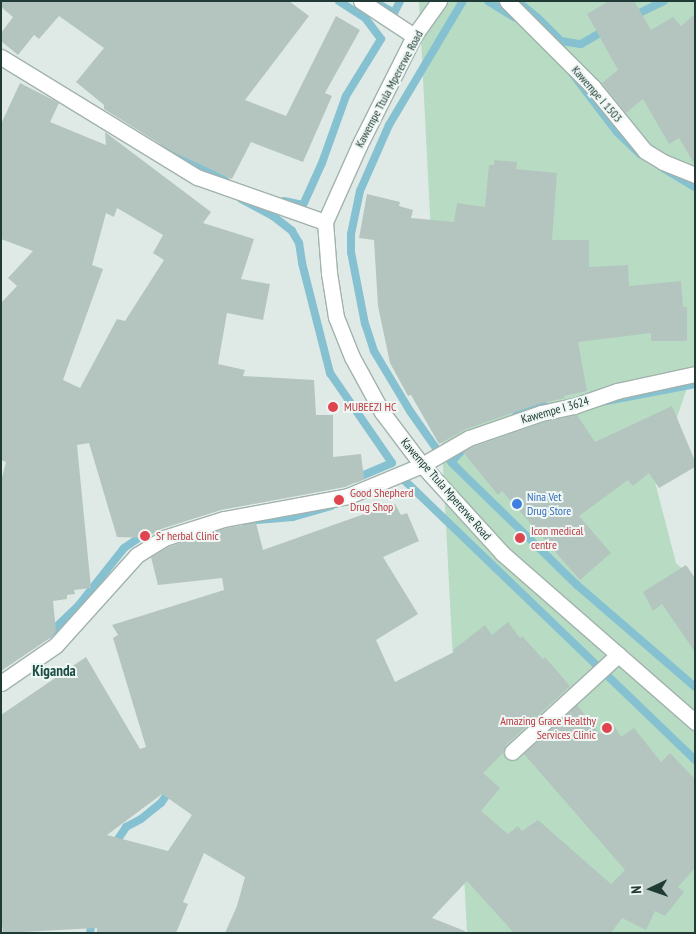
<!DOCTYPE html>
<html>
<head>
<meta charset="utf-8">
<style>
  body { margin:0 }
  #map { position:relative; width:696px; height:934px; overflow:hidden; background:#dfeae6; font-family:"PT Sans Narrow",sans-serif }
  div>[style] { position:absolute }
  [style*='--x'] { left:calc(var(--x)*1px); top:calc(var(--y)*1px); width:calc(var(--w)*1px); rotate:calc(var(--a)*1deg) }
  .green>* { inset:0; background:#b7dcc3 }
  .stream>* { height:8px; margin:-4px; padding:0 4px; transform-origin:4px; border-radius:4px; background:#85c1d1 }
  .building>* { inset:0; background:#b4c5bf }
  .roads { filter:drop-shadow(1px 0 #a2b2ad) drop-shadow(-1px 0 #a2b2ad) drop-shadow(0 1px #a2b2ad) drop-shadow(0 -1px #a2b2ad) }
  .minor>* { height:15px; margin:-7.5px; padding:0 7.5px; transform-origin:7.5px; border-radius:7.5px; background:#fff }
  .tertiary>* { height:15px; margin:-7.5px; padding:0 7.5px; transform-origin:7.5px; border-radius:7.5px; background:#fff }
  .dots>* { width:14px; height:14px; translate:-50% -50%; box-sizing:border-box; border:2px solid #eff7f4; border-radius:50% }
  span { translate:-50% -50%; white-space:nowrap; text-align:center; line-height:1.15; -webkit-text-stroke:4px #eff7f4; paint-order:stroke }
  .street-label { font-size:12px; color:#203b35 }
  .health-label { font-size:12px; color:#be3a42 }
  .left { translate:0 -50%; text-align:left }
  .right { translate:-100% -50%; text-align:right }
  .shop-label { font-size:12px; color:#366cbe }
  .quarter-label { font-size:15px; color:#1c4d44; font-weight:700 }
  .frame { position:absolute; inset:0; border:2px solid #203b35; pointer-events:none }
  .north { position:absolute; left:626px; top:864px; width:50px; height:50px; -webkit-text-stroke:4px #eff7f4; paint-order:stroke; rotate:267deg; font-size:14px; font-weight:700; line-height:20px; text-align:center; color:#203b35 }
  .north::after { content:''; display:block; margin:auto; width:18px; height:22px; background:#203b35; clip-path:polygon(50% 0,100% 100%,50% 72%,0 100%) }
</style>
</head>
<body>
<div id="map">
  <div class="green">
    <div style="clip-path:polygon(419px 1px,695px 1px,695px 375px,689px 382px,655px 482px,676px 563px,695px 580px,695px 933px,467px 933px)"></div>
  </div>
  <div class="stream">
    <div style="--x:488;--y:1;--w:31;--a:32"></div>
    <div style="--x:517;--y:1;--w:27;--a:39"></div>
    <div style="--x:538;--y:18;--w:33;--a:45"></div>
    <div style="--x:561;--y:41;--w:20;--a:9"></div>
    <div style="--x:581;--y:44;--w:28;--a:-30"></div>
    <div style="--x:375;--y:2;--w:22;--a:30"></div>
    <div style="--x:394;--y:13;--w:13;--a:-63"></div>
    <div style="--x:631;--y:17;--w:37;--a:-26"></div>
    <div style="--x:572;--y:73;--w:74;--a:52.7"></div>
    <div style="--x:617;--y:132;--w:32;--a:44"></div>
    <div style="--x:163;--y:148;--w:71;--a:27.6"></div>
    <div style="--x:663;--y:168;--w:37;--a:31"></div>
    <div style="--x:241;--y:199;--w:36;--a:28"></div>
    <div style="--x:273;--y:216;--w:24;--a:38"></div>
    <div style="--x:292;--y:231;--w:14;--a:60"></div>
    <div style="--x:299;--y:243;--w:20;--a:81"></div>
    <div style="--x:302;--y:263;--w:114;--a:75.7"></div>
    <div style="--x:330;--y:373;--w:109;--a:55.4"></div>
    <div style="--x:392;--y:463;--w:39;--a:157"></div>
    <div style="--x:284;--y:201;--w:19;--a:12"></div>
    <div style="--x:303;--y:205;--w:46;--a:-65.7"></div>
    <div style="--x:322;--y:163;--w:71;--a:-70.3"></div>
    <div style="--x:346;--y:96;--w:67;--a:-58.4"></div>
    <div style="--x:381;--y:39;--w:26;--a:-127"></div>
    <div style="--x:365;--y:18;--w:31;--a:-147"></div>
    <div style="--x:601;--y:402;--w:96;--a:-10.8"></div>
    <div style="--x:515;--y:417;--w:8;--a:-45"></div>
    <div style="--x:521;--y:411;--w:22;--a:-16"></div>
    <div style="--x:542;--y:405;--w:11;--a:22"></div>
    <div style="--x:467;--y:445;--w:23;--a:133"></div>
    <div style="--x:451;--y:462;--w:8;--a:45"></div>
    <div style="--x:457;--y:468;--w:168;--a:44.3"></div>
    <div style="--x:577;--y:585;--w:156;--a:40.8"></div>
    <div style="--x:443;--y:449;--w:5;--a:158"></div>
    <div style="--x:438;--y:451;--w:49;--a:-125"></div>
    <div style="--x:410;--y:411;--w:70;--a:-121"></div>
    <div style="--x:374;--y:351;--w:28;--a:-108"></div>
    <div style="--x:365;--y:324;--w:73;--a:-101"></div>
    <div style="--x:351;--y:252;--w:18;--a:-90"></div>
    <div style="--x:351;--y:234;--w:44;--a:-78.2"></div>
    <div style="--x:360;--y:191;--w:72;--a:-66.3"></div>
    <div style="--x:389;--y:125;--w:144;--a:-59.2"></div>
    <div style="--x:397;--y:480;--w:5;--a:-22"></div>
    <div style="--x:402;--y:478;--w:407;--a:43.9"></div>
    <div style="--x:246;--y:521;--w:47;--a:-4.9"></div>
    <div style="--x:293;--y:517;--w:40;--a:-16"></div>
    <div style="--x:49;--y:634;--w:42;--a:-44"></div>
    <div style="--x:79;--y:605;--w:73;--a:-51.7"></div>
    <div style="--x:124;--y:548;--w:29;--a:-34"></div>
    <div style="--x:114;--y:845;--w:22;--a:-56"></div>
    <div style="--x:126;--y:827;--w:17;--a:-28"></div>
    <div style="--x:141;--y:819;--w:26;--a:-39"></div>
    <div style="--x:161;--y:803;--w:16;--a:-55"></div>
    <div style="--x:90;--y:933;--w:13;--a:-81"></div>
  </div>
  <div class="building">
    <div style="clip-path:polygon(1px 1px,289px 1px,309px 16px,245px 100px,286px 116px,336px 16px,360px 30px,325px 93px,332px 96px,303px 162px,251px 142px,232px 179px,173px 152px,104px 109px,104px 105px,76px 82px,104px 48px,59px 16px,39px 39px,34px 35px,18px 55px,1px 41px,1px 33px,13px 17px,1px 7px)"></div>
    <div style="clip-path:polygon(609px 1px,634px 1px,651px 30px,673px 17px,681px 26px,695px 14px,695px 165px,679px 138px,669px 144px,643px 99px,626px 113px,602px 83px,618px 70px,587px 14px)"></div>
    <div style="clip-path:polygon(evenodd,20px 83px,59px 103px,50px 122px,106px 145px,105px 132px,211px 212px,203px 223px,254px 239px,241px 279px,270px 284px,263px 320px,227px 313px,218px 364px,245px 370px,243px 376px,314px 380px,316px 415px,333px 415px,333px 457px,361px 454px,364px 479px,345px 487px,221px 510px,161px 529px,146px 538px,117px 537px,89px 443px,77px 445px,91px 588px,74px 590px,75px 594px,67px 595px,67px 599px,53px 601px,56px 631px,50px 638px,1px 671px,1px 481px,6px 462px,1px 460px,1px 303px,17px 286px,8px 278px,33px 251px,1px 239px,1px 124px,20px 83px,117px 208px,163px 235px,153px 253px,164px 260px,125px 321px,117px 319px,80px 388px,63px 380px,103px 269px,92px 265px,106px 213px,114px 217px,117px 208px)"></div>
    <div style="clip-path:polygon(494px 160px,517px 162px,516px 169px,557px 173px,552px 240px,589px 240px,589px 267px,628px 265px,629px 286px,681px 281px,683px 307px,687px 307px,687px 341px,651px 341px,651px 333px,578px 342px,587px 391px,564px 396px,565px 398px,538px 404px,466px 429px,439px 444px,411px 395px,408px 396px,390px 363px,378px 306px,374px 240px,359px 238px,367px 194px,400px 202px,399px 206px,413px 210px,411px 218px,454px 222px,457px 203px,485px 207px,489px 165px,494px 165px)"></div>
    <div style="clip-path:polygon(672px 406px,695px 461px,695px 467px,659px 488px,649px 473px,633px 486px,628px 480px,579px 516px,611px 553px,580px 580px,502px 491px,498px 495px,463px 452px,473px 447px,544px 422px,577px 415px,595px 442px)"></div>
    <div style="clip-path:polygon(evenodd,395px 504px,401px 515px,407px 513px,419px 541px,383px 557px,418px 614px,376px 640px,395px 682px,454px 652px,453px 650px,485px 625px,492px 635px,508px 622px,520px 638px,522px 636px,543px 659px,545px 657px,570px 686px,506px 745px,503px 753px,483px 773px,500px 788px,481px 811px,508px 834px,518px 826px,522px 831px,538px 820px,611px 884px,625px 870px,524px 754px,577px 705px,600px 734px,614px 725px,621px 737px,634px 728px,661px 762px,670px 753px,695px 779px,695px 868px,678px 887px,684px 892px,665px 916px,655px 911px,646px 930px,622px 918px,611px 933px,514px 933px,467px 881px,432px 918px,465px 931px,465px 933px,225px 933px,237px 906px,245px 877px,204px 853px,183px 902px,188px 904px,176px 933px,97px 933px,97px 928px,3px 933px,1px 917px,1px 715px,86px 657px,140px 749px,146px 747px,113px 638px,118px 635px,112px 625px,224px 590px,222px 578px,158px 585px,151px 557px,168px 547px,226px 528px,256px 523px,263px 550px,381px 508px,382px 510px,395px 504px,162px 794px,192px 815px,168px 851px,107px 835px,162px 794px)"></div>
    <div style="clip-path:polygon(686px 565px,695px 578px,695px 652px,662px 604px,653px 611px,643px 592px)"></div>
  </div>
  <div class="roads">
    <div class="minor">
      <div style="--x:361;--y:1;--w:64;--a:33.4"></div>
      <div style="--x:507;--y:1;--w:122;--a:45"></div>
      <div style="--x:593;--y:87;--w:82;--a:50.9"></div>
      <div style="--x:645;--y:151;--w:21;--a:31"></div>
      <div style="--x:663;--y:162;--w:35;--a:22"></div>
      <div style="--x:1;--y:57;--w:230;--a:31.5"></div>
      <div style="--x:197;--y:177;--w:136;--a:19.4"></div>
      <div style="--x:1;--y:683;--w:67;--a:-34.6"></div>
      <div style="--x:56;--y:645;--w:121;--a:-48"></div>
      <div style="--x:137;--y:555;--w:32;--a:-32"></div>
      <div style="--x:164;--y:538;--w:63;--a:-17.6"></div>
      <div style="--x:224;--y:519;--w:126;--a:-10.5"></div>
      <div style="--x:348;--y:496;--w:80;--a:-22.7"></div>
      <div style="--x:422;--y:465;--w:54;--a:-29.9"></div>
      <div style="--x:469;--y:438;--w:76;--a:-19.1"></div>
      <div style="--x:541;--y:413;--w:34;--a:-12"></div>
      <div style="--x:574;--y:406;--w:46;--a:-19.2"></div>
      <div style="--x:617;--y:391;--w:80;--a:-12.3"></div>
      <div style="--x:512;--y:752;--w:144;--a:-42.5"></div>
    </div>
    <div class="tertiary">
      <div style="--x:439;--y:1;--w:43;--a:125.5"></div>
      <div style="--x:414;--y:36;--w:123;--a:116.6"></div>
      <div style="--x:359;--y:146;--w:83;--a:114.1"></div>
      <div style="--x:325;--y:222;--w:51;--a:85.5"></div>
      <div style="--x:329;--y:273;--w:45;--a:81"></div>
      <div style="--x:336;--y:317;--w:43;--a:68.2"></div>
      <div style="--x:352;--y:357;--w:63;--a:61.4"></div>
      <div style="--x:382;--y:412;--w:66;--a:53"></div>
      <div style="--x:422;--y:465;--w:119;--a:47.7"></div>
      <div style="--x:502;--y:553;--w:257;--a:41.2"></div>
    </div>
  </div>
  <div class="dots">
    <div style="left:333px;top:407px;background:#e0444e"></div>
    <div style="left:339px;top:500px;background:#e0444e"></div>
    <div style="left:517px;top:504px;background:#3f7fe0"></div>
    <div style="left:145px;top:536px;background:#e0444e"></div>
    <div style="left:520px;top:538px;background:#e0444e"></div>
    <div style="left:607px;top:728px;background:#e0444e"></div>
  </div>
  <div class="street-label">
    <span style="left:389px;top:89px;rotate:-62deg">Kawempe Ttula Mpererwe Road</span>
    <span style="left:597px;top:94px;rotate:49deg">Kawempe I 1503</span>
    <span style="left:555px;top:410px;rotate:-16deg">Kawempe I 3624</span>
    <span style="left:446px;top:489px;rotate:49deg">Kawempe Ttula Mpererwe Road</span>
  </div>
  <div class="health-label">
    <span class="left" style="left:344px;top:407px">MUBEEZI HC</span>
    <span class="left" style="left:350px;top:500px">Good Shepherd<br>Drug Shop</span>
    <span class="left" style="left:531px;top:538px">Icon medical<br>centre</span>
    <span class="left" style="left:156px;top:536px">Sr herbal Clinic</span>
    <span class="right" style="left:596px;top:728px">Amazing Grace Healthy<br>Services Clinic</span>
  </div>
  <div class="shop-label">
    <span class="left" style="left:527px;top:504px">Nina Vet<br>Drug Store</span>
  </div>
  <div class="quarter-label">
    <span style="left:54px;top:671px">Kiganda</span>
  </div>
  <div class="frame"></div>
  <div class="north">N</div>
</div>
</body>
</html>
